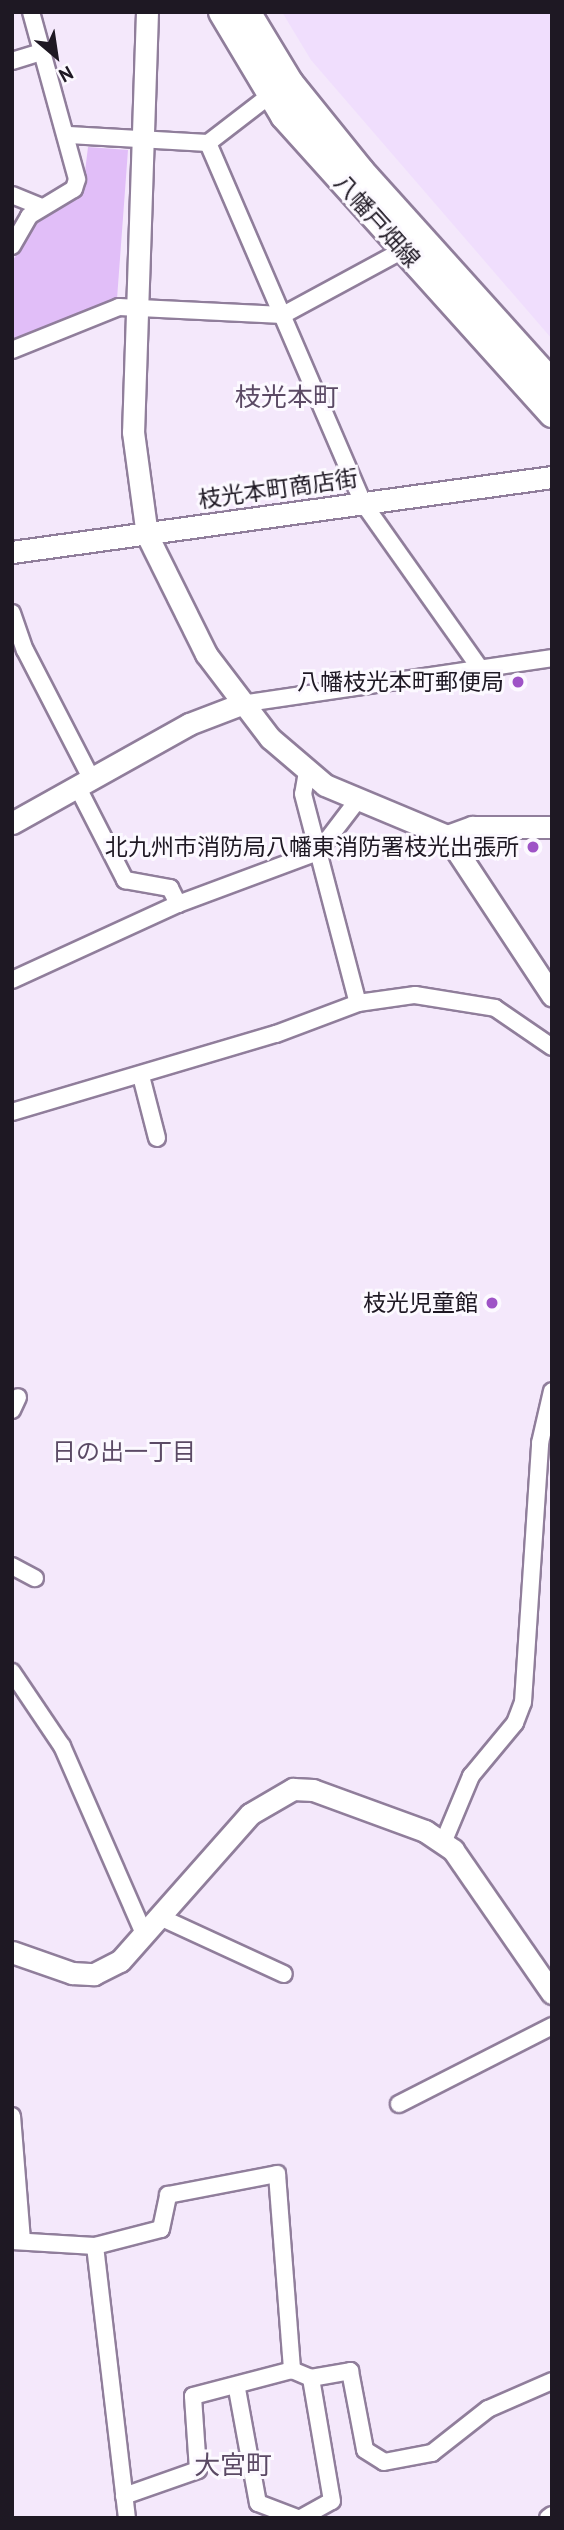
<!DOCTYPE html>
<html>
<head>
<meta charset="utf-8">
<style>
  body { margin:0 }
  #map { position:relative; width:564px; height:2530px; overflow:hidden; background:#f4e8fb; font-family:"PT Sans","Noto Sans JP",sans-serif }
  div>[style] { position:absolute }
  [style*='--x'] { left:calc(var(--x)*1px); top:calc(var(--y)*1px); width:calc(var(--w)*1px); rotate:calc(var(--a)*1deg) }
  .built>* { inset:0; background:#f0defd }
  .green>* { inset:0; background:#e1bef8 }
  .roads { filter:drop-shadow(2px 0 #907e9b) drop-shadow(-2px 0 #907e9b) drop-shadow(0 2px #907e9b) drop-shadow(0 -2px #907e9b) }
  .minor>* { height:16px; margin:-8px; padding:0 8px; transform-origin:8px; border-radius:8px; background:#fff }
  .tertiary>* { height:21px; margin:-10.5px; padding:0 10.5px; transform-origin:10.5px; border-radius:10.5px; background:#fff }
  .primary>* { height:26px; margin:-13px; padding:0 13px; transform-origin:13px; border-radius:13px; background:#fff }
  .dots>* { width:19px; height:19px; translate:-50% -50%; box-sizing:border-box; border:4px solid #fcf9ff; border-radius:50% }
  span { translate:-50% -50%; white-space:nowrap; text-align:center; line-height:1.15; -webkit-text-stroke:6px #fcf9ff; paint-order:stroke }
  .street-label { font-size:23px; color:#1e1823 }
  .poi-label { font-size:23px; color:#1e1823 }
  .right { translate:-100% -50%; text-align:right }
  .neighbourhood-label { font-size:24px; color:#5b4a65 }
  .quarter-label { font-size:26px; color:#5b4a65 }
  .frame { position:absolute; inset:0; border:14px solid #1e1823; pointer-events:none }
  .north { position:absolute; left:21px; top:21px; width:70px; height:70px; -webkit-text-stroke:5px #fcf9ff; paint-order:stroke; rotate:151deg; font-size:19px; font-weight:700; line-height:28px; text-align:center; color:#1e1823 }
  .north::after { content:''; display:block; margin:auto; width:24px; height:32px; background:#1e1823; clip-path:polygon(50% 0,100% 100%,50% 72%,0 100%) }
</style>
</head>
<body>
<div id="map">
  <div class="built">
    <div style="clip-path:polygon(282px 12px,552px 12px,552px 339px,311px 60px)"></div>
  </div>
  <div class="green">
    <div style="clip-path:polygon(88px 147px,128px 150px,117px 299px,12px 343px,12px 262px,37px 220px,82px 196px)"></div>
  </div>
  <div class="roads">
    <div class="minor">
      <div style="--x:12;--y:61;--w:31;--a:-17"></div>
      <div style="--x:69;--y:135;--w:139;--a:3.3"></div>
      <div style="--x:208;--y:143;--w:392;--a:66.7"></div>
      <div style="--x:363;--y:503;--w:201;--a:54.7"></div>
      <div style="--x:208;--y:143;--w:77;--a:-37.6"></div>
      <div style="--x:12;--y:195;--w:31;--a:22"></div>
      <div style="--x:12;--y:246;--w:34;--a:-60"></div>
      <div style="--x:29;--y:216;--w:52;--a:-31"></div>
      <div style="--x:74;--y:189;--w:10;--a:-73"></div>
      <div style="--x:77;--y:179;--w:173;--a:-105.4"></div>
      <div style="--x:12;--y:350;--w:115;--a:-21.9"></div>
      <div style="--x:119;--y:307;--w:164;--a:2.8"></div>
      <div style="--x:283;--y:315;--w:136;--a:-28.4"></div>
      <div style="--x:12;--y:613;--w:39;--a:71"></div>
      <div style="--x:25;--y:650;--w:144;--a:62.7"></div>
      <div style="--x:241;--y:704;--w:314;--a:-8.4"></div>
      <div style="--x:307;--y:772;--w:22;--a:100"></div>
      <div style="--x:303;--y:794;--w:216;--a:75.3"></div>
      <div style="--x:77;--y:786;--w:106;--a:62.9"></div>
      <div style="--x:125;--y:880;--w:46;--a:10.1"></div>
      <div style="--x:170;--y:888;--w:18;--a:63"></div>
      <div style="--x:12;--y:980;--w:183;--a:-24.6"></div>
      <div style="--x:178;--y:904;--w:149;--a:-20.4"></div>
      <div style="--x:318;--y:852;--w:64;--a:-52.6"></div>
      <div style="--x:141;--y:1076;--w:64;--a:75.5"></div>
      <div style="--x:12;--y:1112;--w:275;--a:-16.5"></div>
      <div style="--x:276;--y:1034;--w:88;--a:-20.7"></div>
      <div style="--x:358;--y:1003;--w:58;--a:-8"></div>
      <div style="--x:415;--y:995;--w:81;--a:9.2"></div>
      <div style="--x:495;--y:1008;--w:69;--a:34.4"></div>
      <div style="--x:12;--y:1410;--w:14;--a:-65"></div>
      <div style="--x:12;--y:1566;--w:26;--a:28"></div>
      <div style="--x:12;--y:1672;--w:89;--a:56"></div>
      <div style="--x:62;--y:1746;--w:207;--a:66.4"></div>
      <div style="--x:443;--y:1843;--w:73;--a:-67.3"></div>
      <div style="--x:471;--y:1776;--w:69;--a:-50.3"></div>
      <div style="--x:515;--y:1723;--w:22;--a:-69"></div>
      <div style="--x:523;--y:1702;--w:260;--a:-86.2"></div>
      <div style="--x:540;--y:1443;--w:53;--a:-77"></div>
      <div style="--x:162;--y:1918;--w:134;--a:24.7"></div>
      <div style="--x:399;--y:2104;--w:172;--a:-27"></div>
      <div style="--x:12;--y:2116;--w:123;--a:85.4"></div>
      <div style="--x:12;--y:2241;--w:83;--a:3.4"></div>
      <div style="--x:95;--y:2246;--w:68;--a:-14.4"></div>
      <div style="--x:161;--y:2229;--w:35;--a:-78"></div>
      <div style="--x:168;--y:2195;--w:111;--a:-10.9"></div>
      <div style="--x:277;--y:2174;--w:197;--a:85.6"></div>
      <div style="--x:95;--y:2246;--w:274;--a:83.3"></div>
      <div style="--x:237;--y:2389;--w:116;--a:79.6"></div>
      <div style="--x:258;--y:2503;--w:42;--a:21"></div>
      <div style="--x:124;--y:2496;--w:78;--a:-19.4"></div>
      <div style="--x:198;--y:2470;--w:74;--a:-93.9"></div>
      <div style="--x:193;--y:2396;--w:102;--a:-14.7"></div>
      <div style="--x:292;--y:2370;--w:21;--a:23"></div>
      <div style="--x:311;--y:2378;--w:40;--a:-10"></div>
      <div style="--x:350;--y:2371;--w:80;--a:79.2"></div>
      <div style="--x:365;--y:2450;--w:22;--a:32"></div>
      <div style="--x:384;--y:2462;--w:49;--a:-10.6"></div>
      <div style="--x:432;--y:2453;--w:71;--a:-38.2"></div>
      <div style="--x:488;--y:2409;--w:70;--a:-23.6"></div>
      <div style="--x:301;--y:2518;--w:35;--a:-29"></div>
      <div style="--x:332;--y:2501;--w:125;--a:-99.7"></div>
      <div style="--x:548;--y:2518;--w:5;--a:-37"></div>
    </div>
    <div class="tertiary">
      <div style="--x:147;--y:12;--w:420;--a:91.9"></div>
      <div style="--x:133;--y:432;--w:104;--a:82.3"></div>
      <div style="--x:147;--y:535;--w:133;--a:63.6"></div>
      <div style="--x:206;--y:654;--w:106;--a:52.7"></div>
      <div style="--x:270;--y:738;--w:72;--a:40.5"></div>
      <div style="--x:325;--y:785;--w:132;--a:22.7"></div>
      <div style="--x:447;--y:836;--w:191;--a:56.6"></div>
      <div style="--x:12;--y:552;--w:545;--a:-7.91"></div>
      <div style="--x:12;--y:823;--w:203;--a:-29.2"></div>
      <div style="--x:189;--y:724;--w:56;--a:-21"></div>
      <div style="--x:447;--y:836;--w:27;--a:-20"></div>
      <div style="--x:472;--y:827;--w:80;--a:0"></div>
      <div style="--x:12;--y:1952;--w:64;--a:19.3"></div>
      <div style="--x:72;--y:1973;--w:22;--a:3"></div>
      <div style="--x:94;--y:1974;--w:29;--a:-27"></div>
      <div style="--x:120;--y:1961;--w:196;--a:-48.5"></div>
      <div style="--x:250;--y:1814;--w:50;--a:-30.2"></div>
      <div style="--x:293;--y:1789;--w:20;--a:3"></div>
      <div style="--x:313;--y:1790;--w:119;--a:20.1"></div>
      <div style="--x:425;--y:1831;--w:34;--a:34"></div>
      <div style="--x:453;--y:1850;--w:174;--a:55.3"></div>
    </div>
    <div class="primary">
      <div style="--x:222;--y:12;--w:121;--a:59.2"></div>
      <div style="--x:284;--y:116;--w:401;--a:48"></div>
      <div style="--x:247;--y:12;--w:83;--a:58.8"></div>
      <div style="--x:290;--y:83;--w:113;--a:51.1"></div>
      <div style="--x:361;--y:171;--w:285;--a:48"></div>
    </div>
  </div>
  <div class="dots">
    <div style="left:518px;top:682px;background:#9e53c6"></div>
    <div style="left:533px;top:847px;background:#9e53c6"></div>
    <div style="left:492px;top:1303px;background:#9e53c6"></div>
  </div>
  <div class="street-label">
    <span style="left:377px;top:221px;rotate:48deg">八幡戸畑線</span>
    <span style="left:278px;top:489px;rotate:-8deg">枝光本町商店街</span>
  </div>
  <div class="poi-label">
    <span class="right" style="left:504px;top:682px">八幡枝光本町郵便局</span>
    <span class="right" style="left:519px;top:847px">北九州市消防局八幡東消防署枝光出張所</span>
    <span class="right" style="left:478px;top:1303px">枝光児童館</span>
  </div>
  <div class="neighbourhood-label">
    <span style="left:124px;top:1452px">日の出一丁目</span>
  </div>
  <div class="quarter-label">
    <span style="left:287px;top:397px">枝光本町</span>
    <span style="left:233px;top:2465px">大宮町</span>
  </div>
  <div class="frame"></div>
  <div class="north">N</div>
</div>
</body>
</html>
